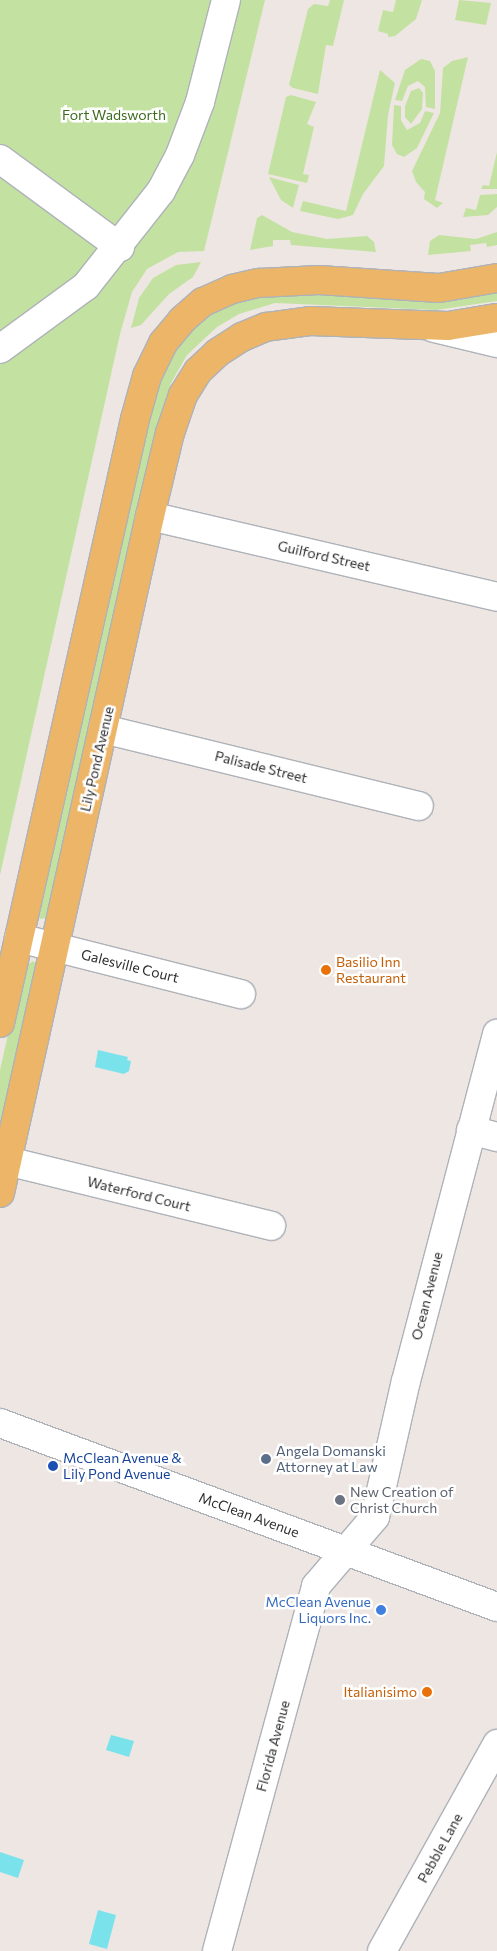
<!DOCTYPE html>
<html>
<head>
<meta charset="utf-8">
<style>
  body { margin:0 }
  #map { position:relative; width:497px; height:1951px; overflow:hidden; background:#eee6e2; font-family:Commissioner,sans-serif }
  div>[style] { position:absolute }
  [style*='--x'] { left:calc(var(--x)*1px); top:calc(var(--y)*1px); width:calc(var(--w)*1px); rotate:calc(var(--a)*1deg) }
  .green>* { inset:0; background:#c3e2a1 }
  .water>* { inset:0; background:#7ae2eb }
  .roads { filter:drop-shadow(1px 0 #aeb2b9) drop-shadow(-1px 0 #aeb2b9) drop-shadow(0 1px #aeb2b9) drop-shadow(0 -1px #aeb2b9) }
  .minor>* { height:28px; margin:-14px; padding:0 14px; transform-origin:14px; border-radius:14px; background:#fff }
  .major>* { height:28px; margin:-14px; padding:0 14px; transform-origin:14px; border-radius:14px; background:#ecb568 }
  .dots>* { width:14px; height:14px; translate:-50% -50%; box-sizing:border-box; border:2px solid #fff; border-radius:50% }
  span { translate:-50% -50%; white-space:nowrap; text-align:center; line-height:1.15; -webkit-text-stroke:5px #fff; paint-order:stroke }
  .park-label { font-size:14px; color:#3c6b1e }
  .street-label { font-size:14px; color:#2e2e2e }
  .food-label { font-size:14px; color:#c56008 }
  .left { translate:0 -50%; text-align:left }
  .right { translate:-100% -50%; text-align:right }
  .service-label { font-size:14px; color:#4e5e75 }
  .transit-label { font-size:14px; color:#164399 }
  .worship-label { font-size:14px; color:#5b616d }
  .shop-label { font-size:14px; color:#366cbe }
</style>
</head>
<body>
<div id="map">
  <div class="green">
    <div style="clip-path:polygon(0 0,265px 0,204px 251px,178px 252px,147px 269px,132px 292px,120px 334px,0 875px)"></div>
    <div style="clip-path:polygon(330px 0,344px 0,333px 46px,326px 45px,318px 94px,293px 88px,289px 85px,308px 9px,314px 4px,328px 6px)"></div>
    <div style="clip-path:polygon(396px 0,422px 0,416px 19px,395px 36px,388px 37px,388px 34px,378px 31px,383px 10px,393px 12px)"></div>
    <div style="clip-path:polygon(459px 0,491px 3px,486px 25px,455px 20px)"></div>
    <div style="clip-path:polygon(468px 57px,435px 200px,443px 203px,437px 208px,424px 199px,425px 192px,416px 182px,412px 171px,440px 113px,443px 68px,452px 61px)"></div>
    <div style="clip-path:polygon(421px 59px,430px 61px,435px 71px,435px 109px,426px 107px,425px 87px,418px 81px,408px 86px,402px 101px,395px 100px,405px 70px)"></div>
    <div style="clip-path:polygon(380px 70px,395px 83px,388px 115px,384px 166px,363px 194px,353px 215px,338px 219px,300px 211px,303px 201px,346px 211px)"></div>
    <div style="clip-path:polygon(419px 88px,423px 93px,422px 109px,411px 124px,405px 117px,405px 106px,411px 91px)"></div>
    <div style="clip-path:polygon(291px 95px,316px 102px,307px 124px,314px 127px,303px 174px,309px 175px,307px 183px,268px 174px,286px 97px)"></div>
    <div style="clip-path:polygon(394px 105px,401px 106px,401px 120px,407px 130px,420px 123px,425px 111px,434px 113px,417px 148px,404px 157px,397px 154px,392px 145px)"></div>
    <div style="clip-path:polygon(497px 152px,497px 189px,481px 189px,483px 185px,489px 186px)"></div>
    <div style="clip-path:polygon(269px 177px,299px 185px,293px 208px,281px 200px)"></div>
    <div style="clip-path:polygon(497px 194px,497px 207px,488px 215px,463px 217px,466px 208px,476px 210px,480px 195px)"></div>
    <div style="clip-path:polygon(262px 215px,292px 232px,327px 239px,367px 236px,374px 242px,376px 252px,291px 245px,290px 240px,273px 240px,273px 246px,250px 250px,257px 218px)"></div>
    <div style="clip-path:polygon(497px 232px,497px 245px,487px 247px,486px 243px,470px 245px,471px 251px,428px 255px,430px 241px,439px 235px,476px 239px)"></div>
    <div style="clip-path:polygon(201px 262px,193px 277px,169px 294px,141px 325px,131px 328px,139px 298px,153px 278px,176px 265px)"></div>
    <div style="clip-path:polygon(497px 286px,497px 301px,436px 310px,275px 303px,239px 314px,217px 327px,187px 355px,171px 383px,160px 416px,48px 918px,39px 919px,136px 452px,168px 357px,193px 327px,213px 311px,246px 296px)"></div>
    <div style="clip-path:polygon(33px 961px,37px 965px,0 1140px,0 1070px,23px 968px)"></div>
  </div>
  <div class="water">
    <div style="clip-path:polygon(98px 1050px,128px 1057px,127px 1060px,131px 1061px,129px 1071px,124px 1074px,95px 1067px)"></div>
    <div style="clip-path:polygon(111px 1735px,134px 1741px,129px 1757px,106px 1750px)"></div>
    <div style="clip-path:polygon(0 1852px,24px 1860px,18px 1878px,0 1872px)"></div>
    <div style="clip-path:polygon(98px 1910px,116px 1915px,107px 1949px,89px 1944px)"></div>
  </div>
  <div class="roads">
    <div class="minor">
      <div style="--x:0;--y:159;--w:149;--a:36.3"></div>
      <div style="--x:434;--y:328;--w:65;--a:13.4"></div>
      <div style="--x:0;--y:349;--w:107;--a:-36.2"></div>
      <div style="--x:86;--y:286;--w:121;--a:-51.7"></div>
      <div style="--x:161;--y:191;--w:41;--a:-62.2"></div>
      <div style="--x:180;--y:155;--w:57;--a:-69.3"></div>
      <div style="--x:200;--y:102;--w:105;--a:-75.7"></div>
      <div style="--x:150;--y:516;--w:356;--a:13.1"></div>
      <div style="--x:103;--y:729;--w:325;--a:13.7"></div>
      <div style="--x:19;--y:938;--w:229;--a:14.2"></div>
      <div style="--x:471;--y:1130;--w:27;--a:15"></div>
      <div style="--x:7;--y:1161;--w:272;--a:13.8"></div>
      <div style="--x:0;--y:1423;--w:530;--a:20.32"></div>
      <div style="--x:217;--y:1951;--w:378;--a:-74.8"></div>
      <div style="--x:316;--y:1586;--w:91;--a:-49.5"></div>
      <div style="--x:375;--y:1517;--w:139;--a:-77.2"></div>
      <div style="--x:406;--y:1381;--w:359;--a:-75.3"></div>
      <div style="--x:382;--y:1951;--w:237;--a:-60.9"></div>
    </div>
    <div class="major">
      <div style="--x:0;--y:1023;--w:619;--a:-77.4"></div>
      <div style="--x:135;--y:419;--w:45;--a:-74.4"></div>
      <div style="--x:147;--y:376;--w:37;--a:-64"></div>
      <div style="--x:163;--y:343;--w:30;--a:-50"></div>
      <div style="--x:182;--y:320;--w:28;--a:-41"></div>
      <div style="--x:203;--y:302;--w:32;--a:-24"></div>
      <div style="--x:232;--y:289;--w:28;--a:-13"></div>
      <div style="--x:259;--y:283;--w:60;--a:-2.9"></div>
      <div style="--x:319;--y:280;--w:120;--a:3.8"></div>
      <div style="--x:439;--y:288;--w:59;--a:-9.8"></div>
      <div style="--x:0;--y:1193;--w:693;--a:-77.51"></div>
      <div style="--x:150;--y:516;--w:85;--a:-76.5"></div>
      <div style="--x:170;--y:433;--w:40;--a:-71.1"></div>
      <div style="--x:183;--y:395;--w:28;--a:-58"></div>
      <div style="--x:198;--y:371;--w:26;--a:-43"></div>
      <div style="--x:217;--y:353;--w:30;--a:-33"></div>
      <div style="--x:242;--y:337;--w:26;--a:-23"></div>
      <div style="--x:266;--y:327;--w:44;--a:-7.8"></div>
      <div style="--x:310;--y:321;--w:138;--a:2.1"></div>
      <div style="--x:448;--y:326;--w:50;--a:-9.3"></div>
    </div>
  </div>
  <div class="dots">
    <div style="left:326px;top:970px;background:#e8710a"></div>
    <div style="left:266px;top:1459px;background:#5c6f8a"></div>
    <div style="left:53px;top:1466px;background:#1a4fb4"></div>
    <div style="left:340px;top:1500px;background:#6b7280"></div>
    <div style="left:381px;top:1610px;background:#3f7fe0"></div>
    <div style="left:427px;top:1692px;background:#e8710a"></div>
  </div>
  <div class="park-label">
    <span style="left:114px;top:115px">Fort Wadsworth</span>
  </div>
  <div class="street-label">
    <span style="left:324px;top:556px;rotate:13deg">Guilford Street</span>
    <span style="left:97px;top:759px;rotate:-77deg">Lily Pond Avenue</span>
    <span style="left:261px;top:767px;rotate:14deg">Palisade Street</span>
    <span style="left:130px;top:966px;rotate:14deg">Galesville Court</span>
    <span style="left:139px;top:1194px;rotate:14deg">Waterford Court</span>
    <span style="left:427px;top:1296px;rotate:-76deg">Ocean Avenue</span>
    <span style="left:249px;top:1515px;rotate:20deg">McClean Avenue</span>
    <span style="left:273px;top:1746px;rotate:-75deg">Florida Avenue</span>
    <span style="left:440px;top:1848px;rotate:-61deg">Pebble Lane</span>
  </div>
  <div class="food-label">
    <span class="left" style="left:336px;top:970px">Basilio Inn<br>Restaurant</span>
    <span class="right" style="left:417px;top:1692px">Italianisimo</span>
  </div>
  <div class="service-label">
    <span class="left" style="left:276px;top:1459px">Angela Domanski<br>Attorney at Law</span>
  </div>
  <div class="transit-label">
    <span class="left" style="left:63px;top:1466px">McClean Avenue &amp;<br>Lily Pond Avenue</span>
  </div>
  <div class="worship-label">
    <span class="left" style="left:350px;top:1500px">New Creation of<br>Christ Church</span>
  </div>
  <div class="shop-label">
    <span class="right" style="left:371px;top:1610px">McClean Avenue<br>Liquors Inc.</span>
  </div>
</div>
</body>
</html>
